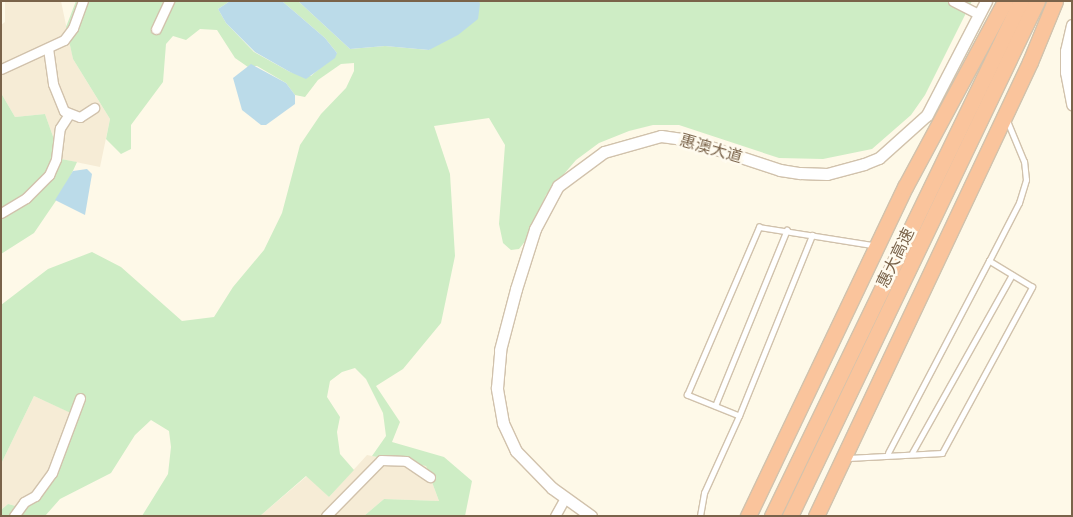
<!DOCTYPE html>
<html>
<head>
<meta charset="utf-8">
<style>
  body { margin:0 }
  #map { position:relative; width:1073px; height:517px; overflow:hidden; background:#fef9e8; font-family:Arial,"Noto Sans SC",sans-serif }
  div>[style] { position:absolute }
  [style*='--x'] { left:calc(var(--x)*1px); top:calc(var(--y)*1px); width:calc(var(--w)*1px); rotate:calc(var(--a)*1deg) }
  .residential>* { inset:0; background:#f6ecd6 }
  .green>* { inset:0; background:#ceedc5 }
  .water>* { inset:0; background:#bbdbe9 }
  .roads { filter:drop-shadow(1px 0 #d1c2ac) drop-shadow(-1px 0 #d1c2ac) drop-shadow(0 1px #d1c2ac) drop-shadow(0 -1px #d1c2ac) }
  .lane>* { height:4.5px; margin:-2.25px; padding:0 2.25px; transform-origin:2.25px; border-radius:2.25px; background:#fff }
  .street>* { height:9px; margin:-4.5px; padding:0 4.5px; transform-origin:4.5px; border-radius:4.5px; background:#fff }
  .secondary>* { height:11px; margin:-5.5px; padding:0 5.5px; transform-origin:5.5px; border-radius:5.5px; background:#fff }
  .highway>* { height:15px; margin:-7.5px; padding:0 7.5px; transform-origin:7.5px; border-radius:7.5px; background:#fac49c }
  span { translate:-50% -50%; white-space:nowrap; text-align:center; line-height:1.15; -webkit-text-stroke:5px #fffbef; paint-order:stroke }
  .street-label { font-size:16px; color:#7a634a }
  .frame { position:absolute; inset:0; border:2px solid #7a634a; pointer-events:none }
</style>
</head>
<body>
<div id="map">
  <div class="residential">
    <div style="clip-path:polygon(5px 1px,61px 1px,73px 59px,110px 119px,100px 167px,61px 159px,45px 114px,15px 117px,1px 93px,1px 25px,5px 22px)"></div>
    <div style="clip-path:polygon(34px 396px,76px 415px,58px 461px,23px 508px,8px 504px,1px 510px,1px 464px)"></div>
    <div style="clip-path:polygon(367px 455px,426px 466px,439px 501px,384px 499px,364px 516px,260px 516px,307px 476px,329px 497px)"></div>
  </div>
  <div class="green">
    <div style="clip-path:polygon(76px 1px,230px 1px,218px 9px,226px 23px,254px 52px,290px 72px,311px 76px,337px 53px,325px 38px,282px 1px,298px 1px,350px 49px,385px 46px,429px 50px,479px 1px,972px 1px,925px 95px,911px 115px,872px 149px,823px 159px,779px 158px,679px 125px,653px 125px,629px 131px,599px 143px,576px 160px,546px 195px,527px 239px,519px 249px,511px 250px,503px 243px,499px 224px,505px 145px,489px 118px,434px 126px,450px 174px,455px 256px,441px 323px,403px 369px,376px 386px,400px 422px,392px 442px,444px 457px,472px 481px,465px 516px,364px 516px,384px 499px,439px 501px,426px 466px,372px 456px,386px 436px,383px 413px,366px 379px,355px 368px,342px 372px,330px 381px,327px 397px,340px 417px,337px 432px,340px 454px,354px 470px,329px 497px,306px 476px,260px 516px,142px 516px,168px 474px,171px 447px,169px 431px,151px 420px,135px 435px,111px 473px,60px 499px,45px 516px,1px 516px,1px 510px,8px 504px,23px 508px,58px 461px,75px 415px,34px 396px,1px 464px,1px 305px,48px 269px,92px 252px,121px 267px,182px 321px,214px 317px,233px 287px,264px 250px,282px 213px,300px 145px,321px 114px,346px 88px,354px 71px,354px 63px,341px 64px,318px 80px,305px 97px,295px 95px,286px 83px,257px 66px,248px 67px,235px 58px,217px 30px,200px 29px,186px 40px,173px 36px,166px 44px,163px 82px,131px 125px,131px 149px,121px 154px,106px 139px,110px 119px,73px 59px,66px 27px)"></div>
    <div style="clip-path:polygon(1px 93px,15px 117px,45px 114px,61px 159px,77px 162px,66px 186px,34px 233px,1px 254px)"></div>
  </div>
  <div class="water">
    <div style="clip-path:polygon(230px 1px,282px 1px,325px 38px,337px 53px,335px 58px,306px 79px,290px 72px,255px 52px,226px 23px,218px 9px)"></div>
    <div style="clip-path:polygon(298px 1px,479px 1px,480px 4px,478px 19px,458px 35px,429px 50px,385px 46px,350px 49px)"></div>
    <div style="clip-path:polygon(251px 64px,286px 83px,295px 95px,295px 104px,266px 125px,261px 125px,242px 110px,233px 78px)"></div>
    <div style="clip-path:polygon(87px 169px,92px 174px,85px 215px,55px 200px,73px 171px)"></div>
  </div>
  <div class="roads">
    <div class="lane">
      <div style="--x:715;--y:406;--w:190;--a:-67.8"></div>
      <div style="--x:739;--y:416;--w:195;--a:-68"></div>
      <div style="--x:888;--y:453;--w:217;--a:-62.3"></div>
      <div style="--x:912;--y:453;--w:204;--a:-60.7"></div>
      <div style="--x:848;--y:458;--w:94;--a:-3"></div>
      <div style="--x:942;--y:453;--w:189;--a:-61.5"></div>
      <div style="--x:1032;--y:287;--w:50;--a:-148.8"></div>
      <div style="--x:989;--y:261;--w:65;--a:-62.7"></div>
      <div style="--x:1019;--y:203;--w:24;--a:-73"></div>
      <div style="--x:1026;--y:180;--w:18;--a:-96"></div>
      <div style="--x:1024;--y:162;--w:44;--a:-112.5"></div>
      <div style="--x:700;--y:516;--w:23;--a:-80"></div>
      <div style="--x:704;--y:493;--w:85;--a:-65.6"></div>
      <div style="--x:739;--y:416;--w:56;--a:-158"></div>
      <div style="--x:687;--y:395;--w:183;--a:-66.8"></div>
      <div style="--x:759;--y:227;--w:115;--a:9"></div>
    </div>
    <div class="street">
      <div style="--x:953;--y:1;--w:29;--a:27"></div>
      <div style="--x:156;--y:29;--w:31;--a:-65"></div>
      <div style="--x:48;--y:48;--w:36;--a:82"></div>
      <div style="--x:53;--y:84;--w:29;--a:68"></div>
      <div style="--x:64;--y:111;--w:17;--a:21"></div>
      <div style="--x:80;--y:117;--w:17;--a:-33"></div>
      <div style="--x:1;--y:69;--w:69;--a:-24.7"></div>
      <div style="--x:64;--y:40;--w:15;--a:-53"></div>
      <div style="--x:73;--y:28;--w:29;--a:-70"></div>
      <div style="--x:1;--y:213;--w:29;--a:-31"></div>
      <div style="--x:26;--y:198;--w:33;--a:-45"></div>
      <div style="--x:49;--y:175;--w:17;--a:-66"></div>
      <div style="--x:56;--y:159;--w:31;--a:-83"></div>
      <div style="--x:60;--y:128;--w:17;--a:-57"></div>
      <div style="--x:14;--y:516;--w:17;--a:-54"></div>
      <div style="--x:24;--y:502;--w:13;--a:-29"></div>
      <div style="--x:35;--y:496;--w:29;--a:-54"></div>
      <div style="--x:52;--y:473;--w:80;--a:-69.5"></div>
      <div style="--x:326;--y:516;--w:78;--a:-45.5"></div>
      <div style="--x:381;--y:460;--w:25;--a:2"></div>
      <div style="--x:406;--y:461;--w:29;--a:34"></div>
      <div style="--x:555;--y:516;--w:21;--a:-61"></div>
    </div>
    <div class="secondary">
      <div style="--x:1072;--y:25;--w:27;--a:103"></div>
      <div style="--x:1066;--y:51;--w:21;--a:90"></div>
      <div style="--x:1066;--y:72;--w:33;--a:79"></div>
      <div style="--x:591;--y:516;--w:48;--a:-144.3"></div>
      <div style="--x:552;--y:488;--w:52;--a:-134.2"></div>
      <div style="--x:516;--y:451;--w:31;--a:-115"></div>
      <div style="--x:503;--y:423;--w:36;--a:-100"></div>
      <div style="--x:497;--y:388;--w:38;--a:-85"></div>
      <div style="--x:500;--y:350;--w:63;--a:-75.3"></div>
      <div style="--x:516;--y:289;--w:63;--a:-72.4"></div>
      <div style="--x:535;--y:229;--w:49;--a:-61.9"></div>
      <div style="--x:558;--y:186;--w:57;--a:-36.5"></div>
      <div style="--x:604;--y:152;--w:59;--a:-15.7"></div>
      <div style="--x:661;--y:136;--w:28;--a:8"></div>
      <div style="--x:689;--y:140;--w:96;--a:18.2"></div>
      <div style="--x:780;--y:170;--w:20;--a:9"></div>
      <div style="--x:800;--y:173;--w:27;--a:2"></div>
      <div style="--x:827;--y:174;--w:38;--a:-15"></div>
      <div style="--x:864;--y:164;--w:16;--a:-22"></div>
      <div style="--x:879;--y:158;--w:64;--a:-41.9"></div>
      <div style="--x:927;--y:115;--w:128;--a:-62.6"></div>
    </div>
    <div class="highway">
      <div style="--x:748;--y:516;--w:365;--a:-64.5"></div>
      <div style="--x:905;--y:187;--w:211;--a:-61.7"></div>
      <div style="--x:772;--y:516;--w:572;--a:-64.2"></div>
      <div style="--x:790;--y:516;--w:571;--a:-64.38"></div>
      <div style="--x:816;--y:516;--w:502;--a:-64.76"></div>
      <div style="--x:1030;--y:62;--w:66;--a:-67.7"></div>
    </div>
  </div>
  <div class="street-label">
    <span style="left:711px;top:149px;rotate:16deg">惠澳大道</span>
    <span style="left:896px;top:258px;rotate:-64deg">惠大高速</span>
  </div>
  <div class="frame"></div>
</div>
</body>
</html>
